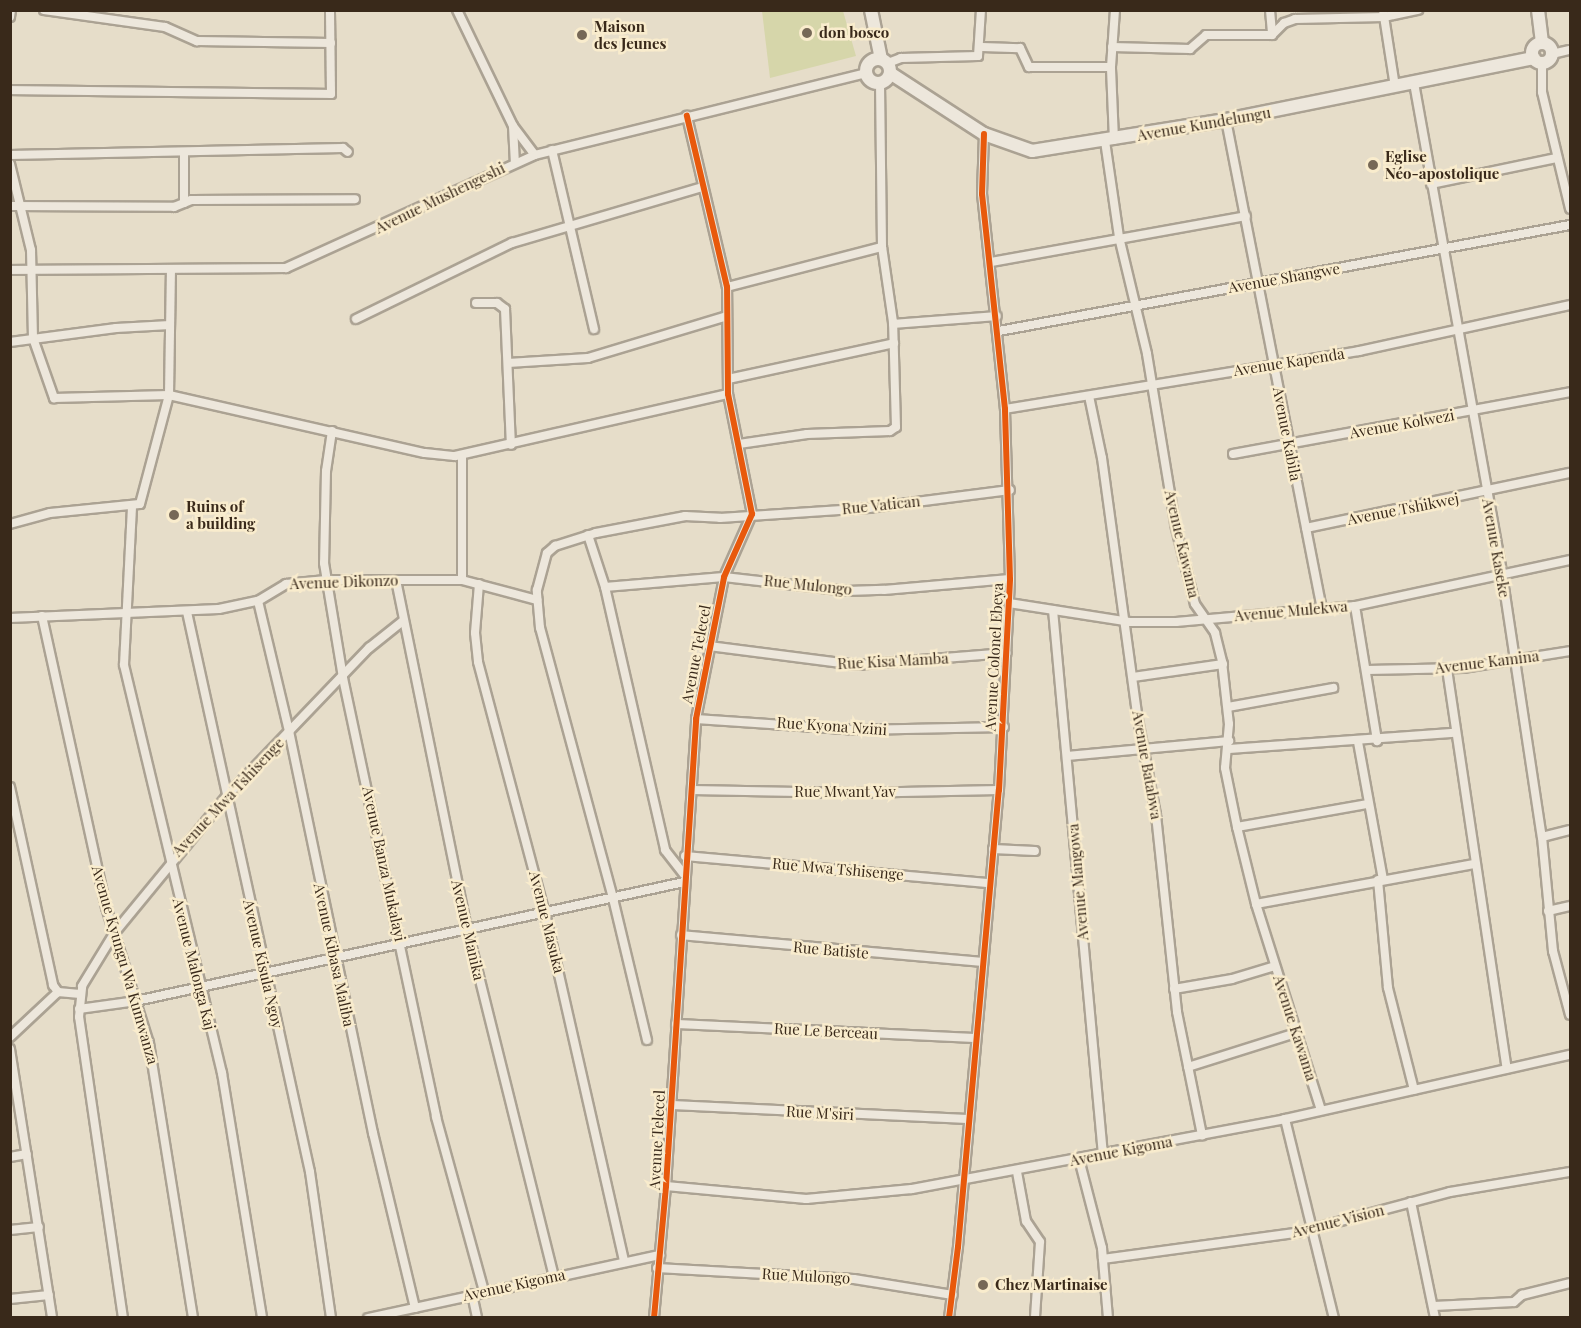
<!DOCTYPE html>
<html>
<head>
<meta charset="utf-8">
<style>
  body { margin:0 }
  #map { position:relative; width:1581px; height:1328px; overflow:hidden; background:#e6ddc9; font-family:"Playfair Display",serif }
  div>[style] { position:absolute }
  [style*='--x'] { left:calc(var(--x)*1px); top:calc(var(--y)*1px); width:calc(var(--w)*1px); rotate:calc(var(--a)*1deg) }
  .green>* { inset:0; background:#d6d6aa }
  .roads { filter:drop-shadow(2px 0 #aba293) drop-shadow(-2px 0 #aba293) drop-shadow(0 2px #aba293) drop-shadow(0 -2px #aba293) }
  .street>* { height:8px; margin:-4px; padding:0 4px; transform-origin:4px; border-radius:4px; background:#ede7dc }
  .secondary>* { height:12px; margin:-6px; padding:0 6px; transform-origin:6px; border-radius:6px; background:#ede7dc }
  .secondary>.ring { margin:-6px; padding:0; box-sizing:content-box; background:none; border:12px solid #ede7dc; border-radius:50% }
  .cycleway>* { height:6px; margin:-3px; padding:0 3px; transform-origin:3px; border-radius:3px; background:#e8590c }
  .dots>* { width:16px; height:16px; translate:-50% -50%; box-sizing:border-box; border:3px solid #f9eccd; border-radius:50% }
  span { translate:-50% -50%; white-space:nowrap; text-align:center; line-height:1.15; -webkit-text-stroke:5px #f9eccd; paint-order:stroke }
  .poi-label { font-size:15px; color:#39291a; font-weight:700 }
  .left { translate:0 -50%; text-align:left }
  .street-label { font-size:15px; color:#39291a }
  .frame { position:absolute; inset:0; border:12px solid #39291a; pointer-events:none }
</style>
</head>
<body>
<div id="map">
  <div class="green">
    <div style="clip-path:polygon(762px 11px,843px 11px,856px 56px,770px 78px)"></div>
  </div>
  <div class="roads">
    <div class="street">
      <div style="--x:44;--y:10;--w:122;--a:8"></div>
      <div style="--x:165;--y:27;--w:35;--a:24"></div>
      <div style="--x:197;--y:41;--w:134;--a:0.9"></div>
      <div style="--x:457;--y:10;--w:129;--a:64.2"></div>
      <div style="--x:513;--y:126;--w:36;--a:53"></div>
      <div style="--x:1270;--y:10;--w:25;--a:85"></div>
      <div style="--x:1383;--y:10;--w:78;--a:81.1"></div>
      <div style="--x:10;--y:17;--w:7;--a:-82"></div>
      <div style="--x:982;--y:47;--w:38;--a:2"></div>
      <div style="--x:1020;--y:48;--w:21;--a:65"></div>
      <div style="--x:1029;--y:67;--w:82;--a:0"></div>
      <div style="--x:1112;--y:47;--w:78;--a:1.5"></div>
      <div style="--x:1190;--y:49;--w:21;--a:-41"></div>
      <div style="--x:1206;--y:35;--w:66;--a:0"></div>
      <div style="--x:1272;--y:35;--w:17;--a:-45"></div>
      <div style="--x:1284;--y:23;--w:12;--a:-20"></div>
      <div style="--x:1295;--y:19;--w:89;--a:-1.3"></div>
      <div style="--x:1384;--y:17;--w:35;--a:-12"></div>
      <div style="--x:1552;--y:54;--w:18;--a:-13"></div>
      <div style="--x:1542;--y:62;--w:30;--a:90"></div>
      <div style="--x:1542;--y:92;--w:120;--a:76.5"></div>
      <div style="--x:888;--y:63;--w:14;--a:-21"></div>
      <div style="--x:901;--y:58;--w:77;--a:-1.5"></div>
      <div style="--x:978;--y:56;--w:46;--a:-86.3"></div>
      <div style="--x:1414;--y:83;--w:499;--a:79.8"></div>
      <div style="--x:1502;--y:574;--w:266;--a:81.4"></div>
      <div style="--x:1542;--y:837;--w:115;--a:84.5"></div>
      <div style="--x:1553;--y:951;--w:66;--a:75.1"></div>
      <div style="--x:10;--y:90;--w:321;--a:0.7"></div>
      <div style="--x:331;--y:94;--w:84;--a:-90.7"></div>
      <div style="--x:1226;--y:120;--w:495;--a:78.9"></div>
      <div style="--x:513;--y:126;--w:36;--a:87"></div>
      <div style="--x:1114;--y:140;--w:73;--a:-92.4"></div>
      <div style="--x:1111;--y:67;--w:57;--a:-86"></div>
      <div style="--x:1105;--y:141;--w:97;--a:81.7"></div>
      <div style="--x:1119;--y:237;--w:120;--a:76.5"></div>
      <div style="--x:1147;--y:354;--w:172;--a:80.6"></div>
      <div style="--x:1175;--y:524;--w:82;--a:76"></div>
      <div style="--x:1195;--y:604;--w:35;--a:55"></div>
      <div style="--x:1215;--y:633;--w:30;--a:76"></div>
      <div style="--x:1222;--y:662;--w:62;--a:83.6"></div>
      <div style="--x:1229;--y:724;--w:44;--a:95.2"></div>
      <div style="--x:1225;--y:768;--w:60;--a:78.5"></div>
      <div style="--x:1237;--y:827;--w:79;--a:76.1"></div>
      <div style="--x:1256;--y:904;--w:216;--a:72.5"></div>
      <div style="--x:552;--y:150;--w:184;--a:76.8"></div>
      <div style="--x:184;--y:153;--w:50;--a:90"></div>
      <div style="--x:10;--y:155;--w:333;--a:-1.2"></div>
      <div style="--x:343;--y:148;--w:6;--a:39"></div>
      <div style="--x:10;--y:164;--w:89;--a:76.3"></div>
      <div style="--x:31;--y:250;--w:88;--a:88.7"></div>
      <div style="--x:33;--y:338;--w:64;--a:70.7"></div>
      <div style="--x:54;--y:398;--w:115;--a:-1.5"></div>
      <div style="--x:169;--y:395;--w:262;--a:12.8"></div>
      <div style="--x:425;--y:453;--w:30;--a:6"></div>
      <div style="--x:455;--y:456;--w:280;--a:-12.8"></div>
      <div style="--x:1431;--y:184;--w:129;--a:-11.7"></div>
      <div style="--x:10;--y:206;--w:164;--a:0.3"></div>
      <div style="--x:174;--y:207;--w:18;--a:-22"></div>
      <div style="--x:191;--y:200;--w:164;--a:-0.3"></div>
      <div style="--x:991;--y:262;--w:259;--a:-10.2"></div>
      <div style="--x:10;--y:270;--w:276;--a:-0.4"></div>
      <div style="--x:286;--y:268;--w:273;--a:-24.4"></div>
      <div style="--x:535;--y:155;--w:341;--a:-13.9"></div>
      <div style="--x:727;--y:287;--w:160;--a:-14.5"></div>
      <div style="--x:476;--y:303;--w:21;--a:0"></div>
      <div style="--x:497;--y:303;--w:10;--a:37"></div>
      <div style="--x:505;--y:309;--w:136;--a:87.5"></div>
      <div style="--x:356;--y:319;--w:174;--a:-26"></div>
      <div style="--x:512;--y:243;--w:198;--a:-16.4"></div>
      <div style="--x:893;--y:324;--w:104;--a:-4.4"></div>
      <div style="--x:999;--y:331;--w:581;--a:-10.52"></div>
      <div style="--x:10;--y:342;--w:107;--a:-7.5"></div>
      <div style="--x:116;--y:328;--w:54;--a:-3.2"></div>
      <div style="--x:508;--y:363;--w:80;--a:-3.6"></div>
      <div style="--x:588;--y:358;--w:145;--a:-16.8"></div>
      <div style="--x:728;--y:379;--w:170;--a:-12.2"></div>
      <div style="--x:1089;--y:396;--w:63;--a:78.2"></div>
      <div style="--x:1102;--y:458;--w:258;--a:82.2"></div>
      <div style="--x:1137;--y:714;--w:103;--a:79.3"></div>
      <div style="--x:1156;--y:815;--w:198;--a:83.9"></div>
      <div style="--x:1177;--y:1012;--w:126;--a:78.5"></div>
      <div style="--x:1005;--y:409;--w:359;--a:-9.3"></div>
      <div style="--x:1359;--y:351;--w:216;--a:-12.3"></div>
      <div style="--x:332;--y:431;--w:40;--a:98.5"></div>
      <div style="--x:326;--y:471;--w:92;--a:91.2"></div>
      <div style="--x:324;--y:563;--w:117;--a:80.6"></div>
      <div style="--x:343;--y:678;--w:449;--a:78"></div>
      <div style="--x:436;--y:1117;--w:180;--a:74.6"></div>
      <div style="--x:739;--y:444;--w:69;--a:-8.4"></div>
      <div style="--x:807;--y:434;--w:83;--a:-2.1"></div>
      <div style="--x:890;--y:431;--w:7;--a:-34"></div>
      <div style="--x:896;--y:427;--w:105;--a:-91.6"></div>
      <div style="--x:893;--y:322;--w:76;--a:-98.3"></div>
      <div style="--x:882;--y:247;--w:164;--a:-90.7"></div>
      <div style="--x:1233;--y:454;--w:343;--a:-10.4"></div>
      <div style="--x:462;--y:456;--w:124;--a:90"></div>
      <div style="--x:132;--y:507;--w:158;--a:92.9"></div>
      <div style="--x:124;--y:665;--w:420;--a:76.5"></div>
      <div style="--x:222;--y:1073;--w:248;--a:80.7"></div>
      <div style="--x:10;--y:524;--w:41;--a:-15.4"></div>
      <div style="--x:50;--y:513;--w:90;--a:-5.7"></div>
      <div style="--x:140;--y:504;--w:113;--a:-75.1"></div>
      <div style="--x:169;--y:395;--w:126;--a:-89.1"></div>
      <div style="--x:1306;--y:528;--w:270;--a:-11.8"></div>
      <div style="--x:588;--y:535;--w:55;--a:71.9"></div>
      <div style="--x:605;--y:587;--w:270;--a:77.1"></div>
      <div style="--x:665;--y:850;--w:31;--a:52"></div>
      <div style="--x:396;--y:580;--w:355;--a:78.5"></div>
      <div style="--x:467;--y:928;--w:359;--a:76"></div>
      <div style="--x:479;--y:584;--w:49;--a:94.7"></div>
      <div style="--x:475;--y:633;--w:29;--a:84"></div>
      <div style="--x:478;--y:662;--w:260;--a:75.1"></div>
      <div style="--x:545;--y:913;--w:358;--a:77.2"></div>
      <div style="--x:605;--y:587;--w:119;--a:-4.8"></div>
      <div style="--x:724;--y:577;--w:124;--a:6.5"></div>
      <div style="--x:847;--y:591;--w:37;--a:-2"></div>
      <div style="--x:884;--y:590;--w:126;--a:-5"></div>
      <div style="--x:258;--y:601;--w:134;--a:76.6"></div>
      <div style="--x:289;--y:731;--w:411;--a:78.2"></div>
      <div style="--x:373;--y:1133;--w:180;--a:76.5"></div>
      <div style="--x:1009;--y:603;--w:122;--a:8.9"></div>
      <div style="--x:1130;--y:622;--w:46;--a:0"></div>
      <div style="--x:1176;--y:622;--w:180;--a:-5.1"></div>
      <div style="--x:1355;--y:606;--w:220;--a:-12.1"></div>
      <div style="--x:1355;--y:606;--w:137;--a:80.7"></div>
      <div style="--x:1053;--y:610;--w:547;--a:84.76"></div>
      <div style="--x:187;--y:612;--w:573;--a:77.61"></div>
      <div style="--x:310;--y:1172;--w:148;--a:81.8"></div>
      <div style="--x:42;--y:616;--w:298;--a:77.6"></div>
      <div style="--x:106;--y:907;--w:143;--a:72.5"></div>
      <div style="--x:149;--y:1043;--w:278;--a:80.9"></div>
      <div style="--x:10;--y:618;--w:209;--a:-2.5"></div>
      <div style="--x:219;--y:609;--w:40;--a:-12"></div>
      <div style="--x:258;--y:601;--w:33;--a:-31"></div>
      <div style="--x:286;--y:584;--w:40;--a:-5.7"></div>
      <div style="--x:326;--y:580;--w:136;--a:0"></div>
      <div style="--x:462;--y:580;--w:78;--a:14.9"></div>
      <div style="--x:709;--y:646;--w:149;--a:7.3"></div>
      <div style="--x:857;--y:665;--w:150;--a:-4.6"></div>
      <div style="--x:1447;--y:669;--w:404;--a:81.5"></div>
      <div style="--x:1367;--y:670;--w:96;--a:-1.2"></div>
      <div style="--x:1463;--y:668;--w:108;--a:-9"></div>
      <div style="--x:1133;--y:677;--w:91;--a:-8.2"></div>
      <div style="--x:1228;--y:707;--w:107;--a:-10.3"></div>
      <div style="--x:696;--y:719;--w:160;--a:3.9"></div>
      <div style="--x:856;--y:730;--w:148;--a:-1.2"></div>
      <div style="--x:1358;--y:742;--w:139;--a:79.7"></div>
      <div style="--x:1229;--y:749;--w:226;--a:-4.1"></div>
      <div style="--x:1067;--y:756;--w:163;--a:-5.3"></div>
      <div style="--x:10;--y:787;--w:203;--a:77.7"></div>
      <div style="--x:53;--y:985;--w:9;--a:54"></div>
      <div style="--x:58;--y:992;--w:22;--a:5"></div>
      <div style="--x:692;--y:790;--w:160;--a:1.1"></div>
      <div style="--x:852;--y:793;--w:147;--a:-1.2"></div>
      <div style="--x:1237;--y:827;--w:133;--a:-10"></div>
      <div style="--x:1542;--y:837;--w:29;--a:-14"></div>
      <div style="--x:993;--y:849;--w:42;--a:2.7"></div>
      <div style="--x:685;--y:856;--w:306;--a:5.1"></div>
      <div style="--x:1378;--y:880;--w:108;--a:84.7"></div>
      <div style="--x:1388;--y:988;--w:105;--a:75.7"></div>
      <div style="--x:1256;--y:904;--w:223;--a:-10.4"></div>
      <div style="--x:1548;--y:911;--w:23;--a:-13"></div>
      <div style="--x:681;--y:935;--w:302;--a:5.1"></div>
      <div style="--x:1174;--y:989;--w:59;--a:-9.8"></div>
      <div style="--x:1232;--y:979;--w:45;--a:-16.8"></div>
      <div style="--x:79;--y:1009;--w:58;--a:-8"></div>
      <div style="--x:136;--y:1001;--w:561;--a:-12.25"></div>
      <div style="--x:676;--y:1024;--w:300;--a:2.7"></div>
      <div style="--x:10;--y:1037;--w:66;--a:-43.2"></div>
      <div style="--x:647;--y:1040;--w:146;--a:-103.5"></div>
      <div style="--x:613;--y:898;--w:280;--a:-105.1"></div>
      <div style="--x:540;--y:628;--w:38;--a:-95"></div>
      <div style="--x:537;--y:590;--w:38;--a:-75"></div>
      <div style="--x:547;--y:553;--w:11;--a:-41"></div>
      <div style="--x:555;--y:546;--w:43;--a:-17.6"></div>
      <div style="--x:596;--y:533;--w:91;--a:-10.8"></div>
      <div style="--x:685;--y:516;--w:35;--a:3"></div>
      <div style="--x:720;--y:518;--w:149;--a:-3.8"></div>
      <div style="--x:869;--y:508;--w:142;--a:-7.3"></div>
      <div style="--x:10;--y:1049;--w:272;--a:81.1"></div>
      <div style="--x:1188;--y:1067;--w:113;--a:-17.5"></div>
      <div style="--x:671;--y:1105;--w:298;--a:2.7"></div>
      <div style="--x:1285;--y:1119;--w:205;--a:76.2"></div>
      <div style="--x:10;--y:1157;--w:17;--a:-10"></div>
      <div style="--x:1079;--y:1159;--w:92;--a:75.5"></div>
      <div style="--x:1102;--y:1248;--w:70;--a:85.1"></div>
      <div style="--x:1017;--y:1172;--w:50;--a:79.6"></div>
      <div style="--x:1026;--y:1221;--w:25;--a:56"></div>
      <div style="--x:1040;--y:1242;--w:76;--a:93.8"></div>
      <div style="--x:666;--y:1186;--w:141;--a:5.3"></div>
      <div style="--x:806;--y:1199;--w:106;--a:-5.4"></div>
      <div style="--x:912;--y:1189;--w:380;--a:-10.6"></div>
      <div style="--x:1285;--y:1119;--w:292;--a:-12.7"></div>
      <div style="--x:1411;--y:1202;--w:118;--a:78.3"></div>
      <div style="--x:10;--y:1230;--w:29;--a:-6"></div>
      <div style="--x:1103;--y:1259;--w:195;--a:-7.7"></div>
      <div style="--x:1296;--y:1233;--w:159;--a:-14.9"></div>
      <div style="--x:1450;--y:1192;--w:122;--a:-9.5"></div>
      <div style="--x:657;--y:1268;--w:197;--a:3.2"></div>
      <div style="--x:854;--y:1279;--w:100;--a:9.2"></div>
      <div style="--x:472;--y:1294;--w:25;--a:78"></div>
      <div style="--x:10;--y:1299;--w:39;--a:-6"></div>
      <div style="--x:1434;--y:1306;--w:80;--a:-2.9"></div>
      <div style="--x:1514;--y:1302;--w:11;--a:-41"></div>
      <div style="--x:1522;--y:1295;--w:49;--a:-14"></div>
      <div style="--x:123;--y:1318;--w:304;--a:-98.3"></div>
      <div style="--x:79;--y:1017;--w:31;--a:-84"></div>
      <div style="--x:82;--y:986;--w:63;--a:-58.6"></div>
      <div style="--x:115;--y:932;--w:175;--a:-50.6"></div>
      <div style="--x:226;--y:797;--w:207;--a:-46.2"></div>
      <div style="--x:369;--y:648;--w:43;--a:-38.5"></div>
      <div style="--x:368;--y:1318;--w:299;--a:-12.2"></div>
      <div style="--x:654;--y:1318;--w:133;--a:-84.8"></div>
      <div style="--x:666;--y:1186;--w:468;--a:-86.3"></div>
      <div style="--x:696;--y:719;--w:145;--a:-78.8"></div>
      <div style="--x:724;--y:577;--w:69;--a:-66"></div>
      <div style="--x:752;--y:514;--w:122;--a:-101.3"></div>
      <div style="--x:728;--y:394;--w:107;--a:-90.5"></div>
      <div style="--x:727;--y:287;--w:176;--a:-103.2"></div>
      <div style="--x:949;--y:1318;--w:72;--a:-82.8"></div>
      <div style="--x:958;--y:1247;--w:459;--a:-84.9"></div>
      <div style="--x:999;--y:790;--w:211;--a:-87"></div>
      <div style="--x:1010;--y:579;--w:170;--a:-91.7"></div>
      <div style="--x:1005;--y:409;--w:216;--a:-96.1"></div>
      <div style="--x:982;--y:194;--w:60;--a:-88.1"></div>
    </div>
    <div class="secondary">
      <div style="--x:871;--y:10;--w:50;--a:78.5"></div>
      <div style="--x:1538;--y:10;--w:33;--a:83"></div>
      <div class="ring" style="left:1532px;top:43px;width:8px;height:8px"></div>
      <div class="ring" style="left:866px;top:59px;width:12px;height:12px"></div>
      <div style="--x:890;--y:73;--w:112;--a:33"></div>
      <div style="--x:984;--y:134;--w:51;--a:19.5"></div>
      <div style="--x:1032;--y:151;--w:196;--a:-9.1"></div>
      <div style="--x:1226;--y:120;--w:314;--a:-11.4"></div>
    </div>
  </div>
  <div class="cycleway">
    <div style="--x:654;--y:1318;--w:133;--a:-84.8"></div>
    <div style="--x:666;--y:1186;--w:468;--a:-86.3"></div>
    <div style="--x:696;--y:719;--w:145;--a:-78.8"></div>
    <div style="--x:724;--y:577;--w:69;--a:-66"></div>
    <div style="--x:752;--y:514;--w:122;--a:-101.3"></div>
    <div style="--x:728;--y:394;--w:107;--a:-90.5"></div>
    <div style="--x:727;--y:287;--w:176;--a:-103.2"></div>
    <div style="--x:949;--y:1318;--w:72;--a:-82.8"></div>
    <div style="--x:958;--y:1247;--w:459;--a:-84.9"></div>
    <div style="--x:999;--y:790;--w:211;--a:-87"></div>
    <div style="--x:1010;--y:579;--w:170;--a:-91.7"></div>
    <div style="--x:1005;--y:409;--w:216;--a:-96.1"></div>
    <div style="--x:982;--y:194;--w:60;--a:-88.1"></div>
  </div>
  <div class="dots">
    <div style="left:807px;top:33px;background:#766857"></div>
    <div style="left:582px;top:35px;background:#766857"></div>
    <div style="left:1373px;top:165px;background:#766857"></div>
    <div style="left:174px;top:515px;background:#766857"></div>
    <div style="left:983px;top:1285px;background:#766857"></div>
  </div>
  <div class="poi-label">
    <span class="left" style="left:594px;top:35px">Maison<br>des Jeunes</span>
    <span class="left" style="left:819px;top:33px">don bosco</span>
    <span class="left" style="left:1385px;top:165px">Eglise<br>Néo-apostolique</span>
    <span class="left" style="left:186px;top:515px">Ruins of<br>a building</span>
    <span class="left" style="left:995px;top:1285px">Chez Martinaise</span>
  </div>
  <div class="street-label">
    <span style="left:1204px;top:124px;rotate:-10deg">Avenue Kundelungu</span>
    <span style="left:440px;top:198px;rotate:-26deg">Avenue Mushengeshi</span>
    <span style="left:1284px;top:278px;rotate:-10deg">Avenue Shangwe</span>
    <span style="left:1289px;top:362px;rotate:-9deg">Avenue Kapenda</span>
    <span style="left:1402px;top:424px;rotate:-10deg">Avenue Kolwezi</span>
    <span style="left:1287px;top:434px;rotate:79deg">Avenue Kabila</span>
    <span style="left:881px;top:505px;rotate:-6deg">Rue Vatican</span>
    <span style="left:1403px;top:509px;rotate:-11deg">Avenue Tshikwej</span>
    <span style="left:1182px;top:544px;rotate:77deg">Avenue Kawama</span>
    <span style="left:1496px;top:548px;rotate:80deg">Avenue Kaseke</span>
    <span style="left:344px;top:582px;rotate:-2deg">Avenue Dikonzo</span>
    <span style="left:808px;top:585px;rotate:6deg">Rue Mulongo</span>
    <span style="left:1291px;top:611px;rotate:-5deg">Avenue Mulekwa</span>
    <span style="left:696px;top:654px;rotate:-79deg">Avenue Telecel</span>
    <span style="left:994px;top:657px;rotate:-87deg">Avenue Colonel Ebeya</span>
    <span style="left:893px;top:661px;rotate:-3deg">Rue Kisa Mamba</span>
    <span style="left:1487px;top:662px;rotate:-7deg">Avenue Kamina</span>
    <span style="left:832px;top:726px;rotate:4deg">Rue Kyona Nzini</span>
    <span style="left:1147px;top:765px;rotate:80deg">Avenue Batabwa</span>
    <span style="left:845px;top:792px">Rue Mwant Yav</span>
    <span style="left:228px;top:797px;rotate:-47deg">Avenue Mwa Tshisenge</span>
    <span style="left:384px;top:864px;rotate:78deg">Avenue Banza Mukalayi</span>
    <span style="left:838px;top:869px;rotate:5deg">Rue Mwa Tshisenge</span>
    <span style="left:1078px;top:882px;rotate:-95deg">Avenue Mangowa</span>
    <span style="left:547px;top:922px;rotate:76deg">Avenue Masuka</span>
    <span style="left:468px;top:930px;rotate:77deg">Avenue Manika</span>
    <span style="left:831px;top:950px;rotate:5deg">Rue Batiste</span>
    <span style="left:334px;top:955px;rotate:78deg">Avenue Kibasa Maliba</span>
    <span style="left:194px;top:964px;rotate:76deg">Avenue Malonga Kaj</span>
    <span style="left:263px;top:964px;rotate:77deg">Avenue Kisula Ngoy</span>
    <span style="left:125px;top:965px;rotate:74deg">Avenue Kyungu Wa Kumwanza</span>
    <span style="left:1295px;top:1028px;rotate:72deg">Avenue Kawama</span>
    <span style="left:826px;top:1031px;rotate:3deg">Rue Le Berceau</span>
    <span style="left:820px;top:1113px;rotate:3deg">Rue M'siri</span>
    <span style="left:657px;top:1140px;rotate:-87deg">Avenue Telecel</span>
    <span style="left:1121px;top:1151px;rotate:-11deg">Avenue Kigoma</span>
    <span style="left:1338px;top:1221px;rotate:-14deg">Avenue Vision</span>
    <span style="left:806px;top:1276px;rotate:3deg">Rue Mulongo</span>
    <span style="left:514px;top:1285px;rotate:-12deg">Avenue Kigoma</span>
  </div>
  <div class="frame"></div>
</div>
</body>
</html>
